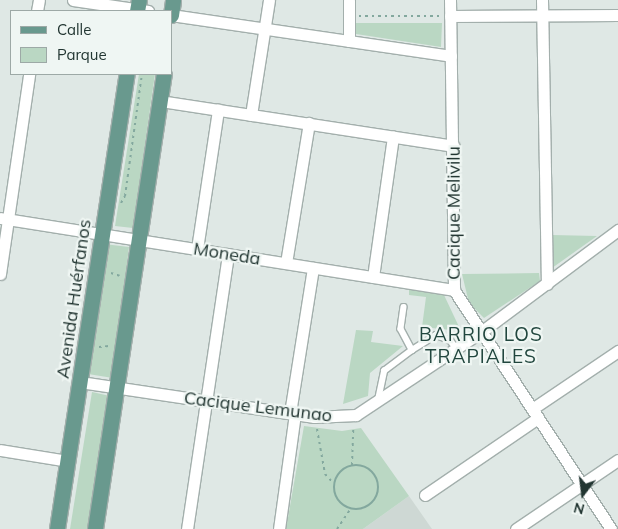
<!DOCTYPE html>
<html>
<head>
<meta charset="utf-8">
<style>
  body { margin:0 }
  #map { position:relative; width:618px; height:529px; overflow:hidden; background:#dfe8e5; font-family:Mulish,sans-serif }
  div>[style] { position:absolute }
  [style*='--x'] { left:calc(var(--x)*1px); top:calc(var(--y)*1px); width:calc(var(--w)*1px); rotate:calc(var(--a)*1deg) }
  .built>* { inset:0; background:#ced8d4 }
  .green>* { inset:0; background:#bad7c3 }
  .path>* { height:2px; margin-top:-1px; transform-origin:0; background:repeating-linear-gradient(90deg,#83a89e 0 2.5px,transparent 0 6.5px) }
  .path>.ring { margin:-1px; padding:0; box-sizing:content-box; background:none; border:2px solid #83a89e; border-radius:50% }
  .roads { filter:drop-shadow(1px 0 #a3afac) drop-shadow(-1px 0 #a3afac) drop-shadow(0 1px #a3afac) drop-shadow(0 -1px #a3afac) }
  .lane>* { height:5.5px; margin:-2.75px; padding:0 2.75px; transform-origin:2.75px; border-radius:2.75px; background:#fff }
  .street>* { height:11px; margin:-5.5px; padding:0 5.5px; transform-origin:5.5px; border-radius:5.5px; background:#fff }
  .primary>* { height:15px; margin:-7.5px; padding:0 7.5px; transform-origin:7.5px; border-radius:7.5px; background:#69998e }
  span { translate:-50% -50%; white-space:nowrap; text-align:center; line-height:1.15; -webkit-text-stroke:4.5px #eff6f3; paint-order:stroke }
  .street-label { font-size:18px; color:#223632 }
  .neighbourhood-label { font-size:19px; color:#21463e; letter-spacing:1px }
  .legend { position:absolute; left:10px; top:10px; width:162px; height:65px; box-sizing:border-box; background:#eff6f3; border:1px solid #9da9a6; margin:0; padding:6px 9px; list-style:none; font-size:15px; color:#223632 }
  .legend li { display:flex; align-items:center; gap:10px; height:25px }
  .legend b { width:25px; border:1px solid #9da9a6 }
  .north { position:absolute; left:558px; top:469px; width:50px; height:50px; -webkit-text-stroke:4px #eff6f3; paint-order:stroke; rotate:195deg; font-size:14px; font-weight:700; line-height:20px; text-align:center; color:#223632 }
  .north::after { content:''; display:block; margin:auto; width:18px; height:22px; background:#223632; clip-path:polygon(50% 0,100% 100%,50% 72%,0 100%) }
</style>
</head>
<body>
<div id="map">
  <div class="built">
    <div style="clip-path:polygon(409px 496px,432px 529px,363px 529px)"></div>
  </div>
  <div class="green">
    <div style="clip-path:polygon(356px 23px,442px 23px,441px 47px,356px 34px)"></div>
    <div style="clip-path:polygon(139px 74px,155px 74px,133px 228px,115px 226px)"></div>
    <div style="clip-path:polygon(552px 235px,597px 236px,552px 268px)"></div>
    <div style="clip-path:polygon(104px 244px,129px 247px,113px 378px,88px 374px)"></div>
    <div style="clip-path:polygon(539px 273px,540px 281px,484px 318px,469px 303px,462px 274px)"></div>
    <div style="clip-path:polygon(409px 289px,444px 295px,461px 331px,422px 327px,426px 297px,409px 295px)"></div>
    <div style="clip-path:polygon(356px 330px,373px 331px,371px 342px,403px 346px,370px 373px,368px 396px,343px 404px)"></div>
    <div style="clip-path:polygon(92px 392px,110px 396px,88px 529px,70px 529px)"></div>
    <div style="clip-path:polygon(304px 426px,342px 431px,361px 428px,409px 496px,363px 529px,286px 529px)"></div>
  </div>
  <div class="path">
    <div style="--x:359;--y:16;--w:80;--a:0"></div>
    <div style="--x:121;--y:203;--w:8;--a:-60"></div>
    <div style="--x:125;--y:196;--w:123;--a:-82.1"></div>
    <div style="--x:111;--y:273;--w:9;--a:18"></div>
    <div style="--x:99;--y:347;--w:10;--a:-6"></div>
    <div style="--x:317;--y:429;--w:46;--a:79.9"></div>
    <div style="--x:325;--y:474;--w:13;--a:48"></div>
    <div class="ring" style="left:334px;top:465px;width:42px;height:42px"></div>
    <div style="--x:352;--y:465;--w:38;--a:-88"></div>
    <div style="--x:337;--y:529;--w:25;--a:-56"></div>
  </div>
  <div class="roads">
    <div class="lane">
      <div style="--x:404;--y:307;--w:22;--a:98"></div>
      <div style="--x:401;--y:329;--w:24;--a:62"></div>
      <div style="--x:378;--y:400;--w:30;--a:-78"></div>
      <div style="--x:384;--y:371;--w:35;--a:-37"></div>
      <div style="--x:412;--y:350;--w:28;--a:-32"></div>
      <div style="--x:436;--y:335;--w:15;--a:20"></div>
      <div style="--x:450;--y:340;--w:11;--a:52"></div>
    </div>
    <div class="street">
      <div style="--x:73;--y:0;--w:76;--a:8.3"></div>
      <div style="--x:450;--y:0;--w:290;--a:89.2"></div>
      <div style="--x:454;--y:290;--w:286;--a:56.7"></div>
      <div style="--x:542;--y:0;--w:284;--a:89"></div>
      <div style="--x:37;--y:11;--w:11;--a:-80"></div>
      <div style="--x:171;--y:15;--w:283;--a:8.3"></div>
      <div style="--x:450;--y:16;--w:168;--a:-0.3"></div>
      <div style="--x:349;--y:41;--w:41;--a:-90"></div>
      <div style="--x:160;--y:101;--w:297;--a:8.7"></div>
      <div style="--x:251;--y:115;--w:116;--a:-81.1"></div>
      <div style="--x:0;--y:218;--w:460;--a:9"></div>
      <div style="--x:197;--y:249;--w:141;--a:-81.4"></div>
      <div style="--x:286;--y:263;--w:142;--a:-80.7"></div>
      <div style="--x:0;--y:274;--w:202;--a:-81.7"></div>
      <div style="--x:373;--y:277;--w:142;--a:-81.9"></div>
      <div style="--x:80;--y:382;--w:237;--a:8.5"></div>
      <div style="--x:314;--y:417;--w:42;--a:-2.7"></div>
      <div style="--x:356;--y:415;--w:150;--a:-33.6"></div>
      <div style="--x:481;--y:332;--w:171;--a:-36.7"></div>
      <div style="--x:532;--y:409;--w:104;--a:-34"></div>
      <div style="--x:290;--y:413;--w:147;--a:-81"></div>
      <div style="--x:0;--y:450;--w:69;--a:9.2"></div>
      <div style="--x:425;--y:495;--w:137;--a:-34.3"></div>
      <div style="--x:187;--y:529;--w:278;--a:-81.5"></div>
      <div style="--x:279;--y:529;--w:116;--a:-82.1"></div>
      <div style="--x:516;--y:529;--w:123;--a:-34.1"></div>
    </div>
    <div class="primary">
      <div style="--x:137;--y:11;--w:11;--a:-80"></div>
      <div style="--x:171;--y:15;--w:15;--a:-82"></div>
      <div style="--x:57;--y:529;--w:460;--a:-81.3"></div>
      <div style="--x:95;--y:529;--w:460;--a:-81.4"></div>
    </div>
  </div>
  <div class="street-label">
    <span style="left:454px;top:213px;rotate:-90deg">Cacique Melivilu</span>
    <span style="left:227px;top:254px;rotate:9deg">Moneda</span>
    <span style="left:74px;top:299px;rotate:-82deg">Avenida Huérfanos</span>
    <span style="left:258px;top:407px;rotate:7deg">Cacique Lemunao</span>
  </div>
  <div class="neighbourhood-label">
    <span style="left:481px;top:346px">BARRIO LOS<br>TRAPIALES</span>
  </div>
  <ul class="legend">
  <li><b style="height:6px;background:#69998e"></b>Calle</li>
  <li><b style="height:14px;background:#bad7c3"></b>Parque</li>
  </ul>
  <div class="north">N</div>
</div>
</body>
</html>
